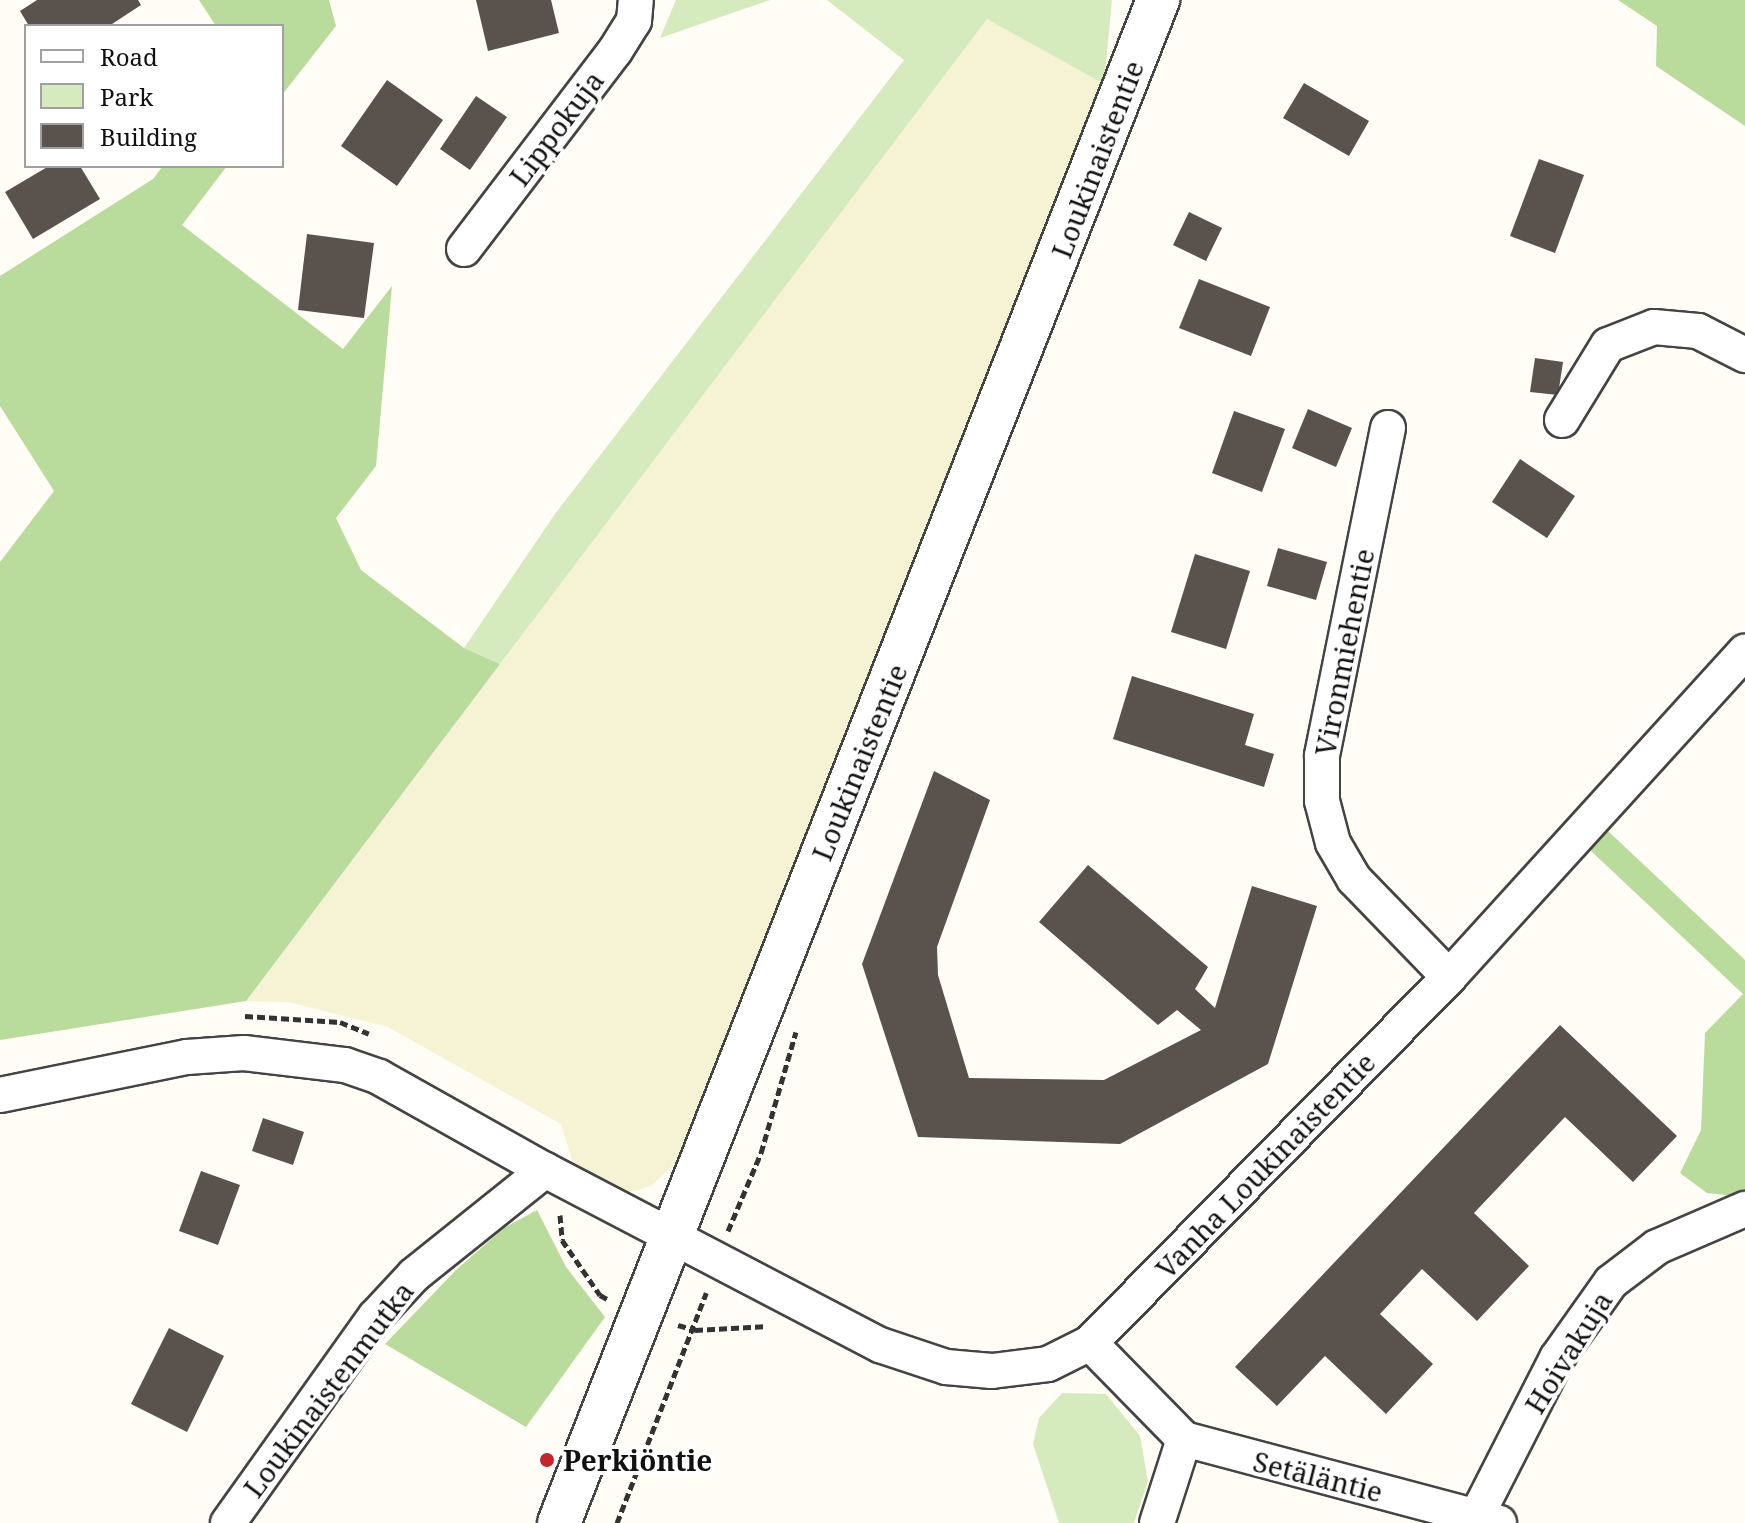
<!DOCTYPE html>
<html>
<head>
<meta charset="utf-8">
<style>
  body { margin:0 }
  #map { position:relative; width:1745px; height:1523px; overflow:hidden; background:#fffdf5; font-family:"Noto Serif",serif }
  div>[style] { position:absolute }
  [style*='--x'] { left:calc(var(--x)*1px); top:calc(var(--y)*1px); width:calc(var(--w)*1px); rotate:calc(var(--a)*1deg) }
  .farmland>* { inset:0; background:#f6f3d4 }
  .green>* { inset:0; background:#d5ebbd }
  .forest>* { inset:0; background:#b9dc9c }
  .building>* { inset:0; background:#5a524d }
  .path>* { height:5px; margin-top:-2.5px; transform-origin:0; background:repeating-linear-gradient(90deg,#333 0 8px,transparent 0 12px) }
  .roads { filter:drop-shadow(2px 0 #444) drop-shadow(-2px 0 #444) drop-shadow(0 2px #444) drop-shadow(0 -2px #444) }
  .minor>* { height:34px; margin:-17px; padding:0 17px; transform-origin:17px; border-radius:17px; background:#fff }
  .tertiary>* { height:42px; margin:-21px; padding:0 21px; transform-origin:21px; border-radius:21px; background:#fff }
  .dots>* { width:22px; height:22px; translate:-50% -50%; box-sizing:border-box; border:4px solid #fff; border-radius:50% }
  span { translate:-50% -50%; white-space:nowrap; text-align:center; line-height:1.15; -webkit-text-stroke:8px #fff; paint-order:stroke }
  .street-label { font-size:28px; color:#111 }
  .poi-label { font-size:28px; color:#111; font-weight:700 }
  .left { translate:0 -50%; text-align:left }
  .legend { position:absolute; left:24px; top:24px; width:260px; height:144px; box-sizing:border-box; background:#fff; border:2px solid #a0a0a0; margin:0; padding:10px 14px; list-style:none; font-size:24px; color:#111 }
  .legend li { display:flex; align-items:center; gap:16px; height:40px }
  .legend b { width:40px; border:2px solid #a0a0a0 }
</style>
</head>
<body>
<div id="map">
  <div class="farmland">
    <div style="clip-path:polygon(987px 18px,1104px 84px,677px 1162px,651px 1186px,625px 1194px,589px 1179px,574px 1166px,561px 1124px,388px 1027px,288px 1002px,246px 1001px)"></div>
  </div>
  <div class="green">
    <div style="clip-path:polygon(676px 0,770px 0,660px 38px)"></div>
    <div style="clip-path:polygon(827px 0,1112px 0,1104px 84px,987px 19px,500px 664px,464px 648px,555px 514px,904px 60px)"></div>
    <div style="clip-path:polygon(1062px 1393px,1106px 1394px,1140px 1436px,1148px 1481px,1134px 1523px,1059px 1523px,1033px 1444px,1039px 1418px)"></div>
  </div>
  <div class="forest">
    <div style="clip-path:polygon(199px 0,329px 0,336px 26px,282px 95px,282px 26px,216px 26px)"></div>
    <div style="clip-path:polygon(1618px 0,1745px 0,1745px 126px,1656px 66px,1657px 26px)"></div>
    <div style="clip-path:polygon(163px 166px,227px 166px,182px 225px,343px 349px,392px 286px,376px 466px,336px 518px,361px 570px,464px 648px,500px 664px,246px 1001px,0 1040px,0 562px,54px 491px,0 406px,0 276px,153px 179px)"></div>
    <div style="clip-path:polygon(1608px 831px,1745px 960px,1745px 1197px,1707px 1193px,1680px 1173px,1701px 1130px,1705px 1033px,1743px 994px,1590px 850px)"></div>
    <div style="clip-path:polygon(537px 1210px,566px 1267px,605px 1317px,526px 1427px,385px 1344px,456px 1270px,504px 1228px)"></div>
  </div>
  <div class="building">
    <div style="clip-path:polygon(37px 0,138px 0,141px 5px,109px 26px,29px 26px,20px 11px)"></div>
    <div style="clip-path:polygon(476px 0,551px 0,559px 33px,488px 51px)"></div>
    <div style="clip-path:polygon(387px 80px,443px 120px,397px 186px,341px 146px)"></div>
    <div style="clip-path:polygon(1304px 83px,1369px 121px,1349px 156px,1283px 118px)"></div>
    <div style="clip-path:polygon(476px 96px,507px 117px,470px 170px,440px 149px)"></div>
    <div style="clip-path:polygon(1539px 159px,1584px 175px,1555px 253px,1510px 236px)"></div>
    <div style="clip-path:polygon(49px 166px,80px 166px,100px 199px,33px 239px,5px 192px)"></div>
    <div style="clip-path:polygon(1189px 212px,1222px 228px,1206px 261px,1173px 245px)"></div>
    <div style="clip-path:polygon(307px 234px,374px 243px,364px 318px,298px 310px)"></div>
    <div style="clip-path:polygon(1199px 279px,1270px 307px,1251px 356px,1179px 328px)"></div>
    <div style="clip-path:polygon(1535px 358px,1563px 362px,1558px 395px,1530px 392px)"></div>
    <div style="clip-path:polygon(1308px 409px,1352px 428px,1336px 467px,1292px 448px)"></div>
    <div style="clip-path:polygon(1234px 411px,1285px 429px,1262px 492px,1212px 473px)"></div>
    <div style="clip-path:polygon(1520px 459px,1575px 496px,1547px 538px,1492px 502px)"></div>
    <div style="clip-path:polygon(1278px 548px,1327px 562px,1316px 600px,1267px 586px)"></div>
    <div style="clip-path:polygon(1195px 554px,1250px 571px,1226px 649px,1171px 632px)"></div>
    <div style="clip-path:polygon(1132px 676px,1254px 714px,1245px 745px,1274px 754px,1264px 787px,1113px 739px)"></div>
    <div style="clip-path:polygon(934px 771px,990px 800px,937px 947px,938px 975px,969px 1078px,1104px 1080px,1201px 1030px,1177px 1010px,1158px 1025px,1039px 922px,1088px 865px,1208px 967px,1195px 989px,1215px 1008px,1252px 886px,1317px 906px,1268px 1064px,1120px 1144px,918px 1137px,862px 964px)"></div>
    <div style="clip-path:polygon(1560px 1025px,1677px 1136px,1633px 1182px,1565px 1117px,1474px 1213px,1529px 1266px,1477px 1321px,1422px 1269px,1380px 1314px,1433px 1364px,1386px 1414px,1325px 1356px,1277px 1406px,1235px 1367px)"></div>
    <div style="clip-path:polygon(263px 1118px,304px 1132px,293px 1165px,252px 1151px)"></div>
    <div style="clip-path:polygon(201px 1171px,240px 1185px,218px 1245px,179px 1231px)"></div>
    <div style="clip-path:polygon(169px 1328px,224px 1356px,187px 1432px,131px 1404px)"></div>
  </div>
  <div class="path">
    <div style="--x:245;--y:1016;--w:95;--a:3.6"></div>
    <div style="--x:340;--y:1022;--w:31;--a:22"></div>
    <div style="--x:560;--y:1215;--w:25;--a:85"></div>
    <div style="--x:562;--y:1240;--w:67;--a:55.4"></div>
    <div style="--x:600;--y:1295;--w:10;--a:29"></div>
    <div style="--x:728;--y:1231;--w:85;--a:-67.1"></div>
    <div style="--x:761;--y:1153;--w:126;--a:-73.9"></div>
    <div style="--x:678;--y:1325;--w:18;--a:16"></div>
    <div style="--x:695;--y:1330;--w:72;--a:-3.2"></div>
    <div style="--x:617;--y:1523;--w:247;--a:-68.8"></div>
  </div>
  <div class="roads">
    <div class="minor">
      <div style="--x:464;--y:249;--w:249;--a:-52.7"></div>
      <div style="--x:615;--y:51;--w:36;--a:-58"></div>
      <div style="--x:634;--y:21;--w:21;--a:-85"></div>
      <div style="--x:1562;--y:420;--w:88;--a:-58.5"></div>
      <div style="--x:1608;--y:345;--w:49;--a:-21.4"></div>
      <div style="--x:1654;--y:327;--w:44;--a:5.2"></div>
      <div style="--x:1698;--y:331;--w:53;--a:27.1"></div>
      <div style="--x:1388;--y:428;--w:335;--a:101.4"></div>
      <div style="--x:1322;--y:756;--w:45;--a:90"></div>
      <div style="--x:1322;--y:801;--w:43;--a:75.3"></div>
      <div style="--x:1333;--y:843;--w:42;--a:59.7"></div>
      <div style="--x:1354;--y:879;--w:136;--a:45.9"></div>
      <div style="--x:0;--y:1095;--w:191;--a:-11.5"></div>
      <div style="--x:187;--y:1057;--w:57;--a:-4"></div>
      <div style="--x:244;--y:1053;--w:102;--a:6.8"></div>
      <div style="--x:345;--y:1065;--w:36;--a:19"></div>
      <div style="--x:379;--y:1077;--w:190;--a:29.3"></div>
      <div style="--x:545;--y:1170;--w:378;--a:27.6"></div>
      <div style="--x:880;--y:1345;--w:70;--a:18.4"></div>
      <div style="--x:946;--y:1367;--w:46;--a:5"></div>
      <div style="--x:992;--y:1371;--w:56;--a:-7.1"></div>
      <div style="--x:1048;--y:1364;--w:47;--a:-26.6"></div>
      <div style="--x:1090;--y:1343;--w:513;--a:-45.55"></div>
      <div style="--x:1449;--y:977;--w:440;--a:-47.7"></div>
      <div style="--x:1090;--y:1343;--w:134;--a:45.6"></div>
      <div style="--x:1184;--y:1439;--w:88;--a:107.8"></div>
      <div style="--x:1184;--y:1439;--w:326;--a:14.9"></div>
      <div style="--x:228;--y:1523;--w:253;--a:-54.5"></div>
      <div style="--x:375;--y:1317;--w:57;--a:-47.1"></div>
      <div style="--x:414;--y:1275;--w:168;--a:-38.7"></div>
      <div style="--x:1473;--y:1523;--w:185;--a:-63"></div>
      <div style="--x:1557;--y:1358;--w:93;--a:-54.6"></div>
      <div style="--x:1611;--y:1282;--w:58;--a:-37.3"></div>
      <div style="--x:1657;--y:1247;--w:96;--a:-23.4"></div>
    </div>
    <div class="tertiary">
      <div style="--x:559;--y:1523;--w:1637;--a:-68.53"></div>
    </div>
  </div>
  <div class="dots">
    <div style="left:547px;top:1460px;background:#c4262e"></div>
  </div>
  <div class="street-label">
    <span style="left:556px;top:128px;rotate:-53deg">Lippokuja</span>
    <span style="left:1097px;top:159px;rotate:-69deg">Loukinaistentie</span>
    <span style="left:1344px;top:652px;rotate:-79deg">Vironmiehentie</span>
    <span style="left:859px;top:762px;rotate:-68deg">Loukinaistentie</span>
    <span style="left:1265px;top:1165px;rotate:-46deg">Vanha Loukinaistentie</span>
    <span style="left:1568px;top:1352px;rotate:-58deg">Hoivakuja</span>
    <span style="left:328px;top:1389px;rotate:-53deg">Loukinaistenmutka</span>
    <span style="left:1318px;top:1476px;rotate:14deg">Setäläntie</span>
  </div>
  <div class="poi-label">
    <span class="left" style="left:563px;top:1460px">Perkiöntie</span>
  </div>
  <ul class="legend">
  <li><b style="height:10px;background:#fff"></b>Road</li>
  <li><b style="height:22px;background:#d5ebbd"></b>Park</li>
  <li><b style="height:22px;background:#5a524d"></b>Building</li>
  </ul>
</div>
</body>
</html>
